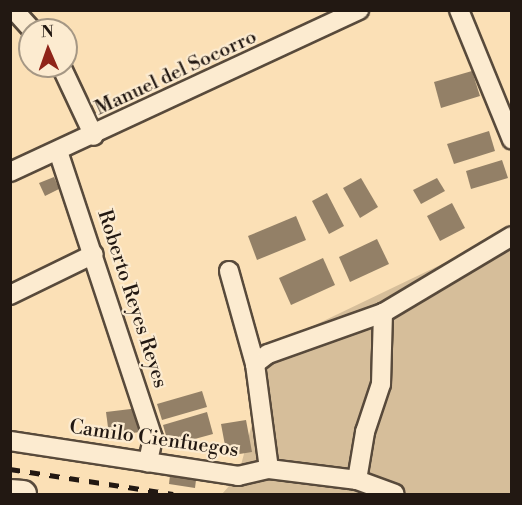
<!DOCTYPE html>
<html>
<head>
<meta charset="utf-8">
<style>
  body { margin:0 }
  #map { position:relative; width:522px; height:505px; overflow:hidden; background:#fbe0b6; font-family:"Libre Bodoni",serif }
  div>[style] { position:absolute }
  [style*='--x'] { left:calc(var(--x)*1px); top:calc(var(--y)*1px); width:calc(var(--w)*1px); rotate:calc(var(--a)*1deg) }
  .green>* { inset:0; background:#d6be9a }
  .building>* { inset:0; background:#938067 }
  .roads { filter:drop-shadow(2px 0 #584a3b) drop-shadow(-2px 0 #584a3b) drop-shadow(0 2px #584a3b) drop-shadow(0 -2px #584a3b) }
  .minor>* { height:18px; margin:-9px; padding:0 9px; transform-origin:9px; border-radius:9px; background:#fcebd0 }
  .secondary>* { height:26px; margin:-13px; padding:0 13px; transform-origin:13px; border-radius:13px; background:#fcebd0 }
  .rail>* { height:4.5px; margin-top:-2.25px; transform-origin:0; background:repeating-linear-gradient(90deg,#221812 0 10px,transparent 0 20px) }
  span { translate:-50% -50%; white-space:nowrap; text-align:center; line-height:1.15; -webkit-text-stroke:4.5px #fcebd0; paint-order:stroke }
  .street-label { font-size:20px; color:#221812 }
  .frame { position:absolute; inset:0; border:12px solid #221812; pointer-events:none }
  .north { position:absolute; left:18px; top:18px; width:60px; height:60px; box-sizing:border-box; background:#fcebd0; border:2px solid #a59784; border-radius:50%; rotate:358deg; font-size:16px; font-weight:700; line-height:24px; text-align:center; color:#221812 }
  .north::after { content:''; display:block; margin:auto; width:21px; height:27px; background:#8f2418; clip-path:polygon(50% 0,100% 100%,50% 72%,0 100%) }
</style>
</head>
<body>
<div id="map">
  <div class="green">
    <div style="clip-path:polygon(511px 231px,511px 494px,222px 494px,238px 476px,255px 413px,263px 350px)"></div>
  </div>
  <div class="building">
    <div style="clip-path:polygon(472px 71px,480px 96px,441px 108px,434px 82px)"></div>
    <div style="clip-path:polygon(489px 131px,495px 151px,454px 164px,447px 144px)"></div>
    <div style="clip-path:polygon(502px 160px,508px 178px,471px 189px,466px 171px)"></div>
    <div style="clip-path:polygon(54px 177px,59px 189px,45px 196px,39px 183px)"></div>
    <div style="clip-path:polygon(361px 178px,378px 207px,360px 218px,343px 188px)"></div>
    <div style="clip-path:polygon(437px 178px,445px 191px,421px 204px,413px 190px)"></div>
    <div style="clip-path:polygon(327px 193px,344px 226px,329px 234px,312px 201px)"></div>
    <div style="clip-path:polygon(452px 203px,465px 228px,440px 241px,427px 216px)"></div>
    <div style="clip-path:polygon(296px 216px,306px 240px,257px 260px,248px 236px)"></div>
    <div style="clip-path:polygon(377px 239px,389px 264px,350px 282px,339px 257px)"></div>
    <div style="clip-path:polygon(323px 258px,335px 285px,291px 305px,279px 278px)"></div>
    <div style="clip-path:polygon(202px 391px,207px 407px,162px 420px,157px 404px)"></div>
    <div style="clip-path:polygon(139px 408px,142px 432px,109px 435px,106px 412px)"></div>
    <div style="clip-path:polygon(207px 412px,213px 434px,169px 446px,163px 425px)"></div>
    <div style="clip-path:polygon(246px 420px,252px 452px,227px 456px,221px 424px)"></div>
    <div style="clip-path:polygon(170px 475px,196px 480px,195px 488px,169px 484px)"></div>
  </div>
  <div class="roads">
    <div class="minor">
      <div style="--x:14;--y:10;--w:27;--a:48"></div>
      <div style="--x:459;--y:10;--w:140;--a:67.8"></div>
      <div style="--x:61;--y:66;--w:77;--a:64.8"></div>
      <div style="--x:58;--y:151;--w:302;--a:71.7"></div>
      <div style="--x:153;--y:438;--w:25;--a:102"></div>
      <div style="--x:10;--y:172;--w:385;--a:-24.9"></div>
      <div style="--x:229;--y:271;--w:97;--a:74.4"></div>
      <div style="--x:255;--y:364;--w:106;--a:82.4"></div>
      <div style="--x:10;--y:295;--w:93;--a:-26"></div>
      <div style="--x:255;--y:364;--w:16;--a:-38"></div>
      <div style="--x:268;--y:354;--w:122;--a:-19.6"></div>
      <div style="--x:383;--y:313;--w:150;--a:-30.8"></div>
      <div style="--x:10;--y:441;--w:231;--a:8.7"></div>
      <div style="--x:238;--y:476;--w:32;--a:-13"></div>
      <div style="--x:269;--y:469;--w:89;--a:7.1"></div>
      <div style="--x:357;--y:480;--w:40;--a:20.2"></div>
      <div style="--x:357;--y:480;--w:49;--a:-80.5"></div>
      <div style="--x:365;--y:432;--w:51;--a:-71.6"></div>
      <div style="--x:381;--y:384;--w:71;--a:-88.4"></div>
    </div>
    <div class="secondary">
      <div style="--x:10;--y:493;--w:13;--a:4"></div>
    </div>
  </div>
  <div class="rail">
    <div style="--x:10;--y:469;--w:165;--a:8.7"></div>
  </div>
  <div class="street-label">
    <span style="left:176px;top:73px;rotate:-25deg">Manuel del Socorro</span>
    <span style="left:132px;top:299px;rotate:72deg">Roberto Reyes Reyes</span>
    <span style="left:154px;top:439px;rotate:8deg">Camilo Cienfuegos</span>
  </div>
  <div class="frame"></div>
  <div class="north">N</div>
</div>
</body>
</html>
